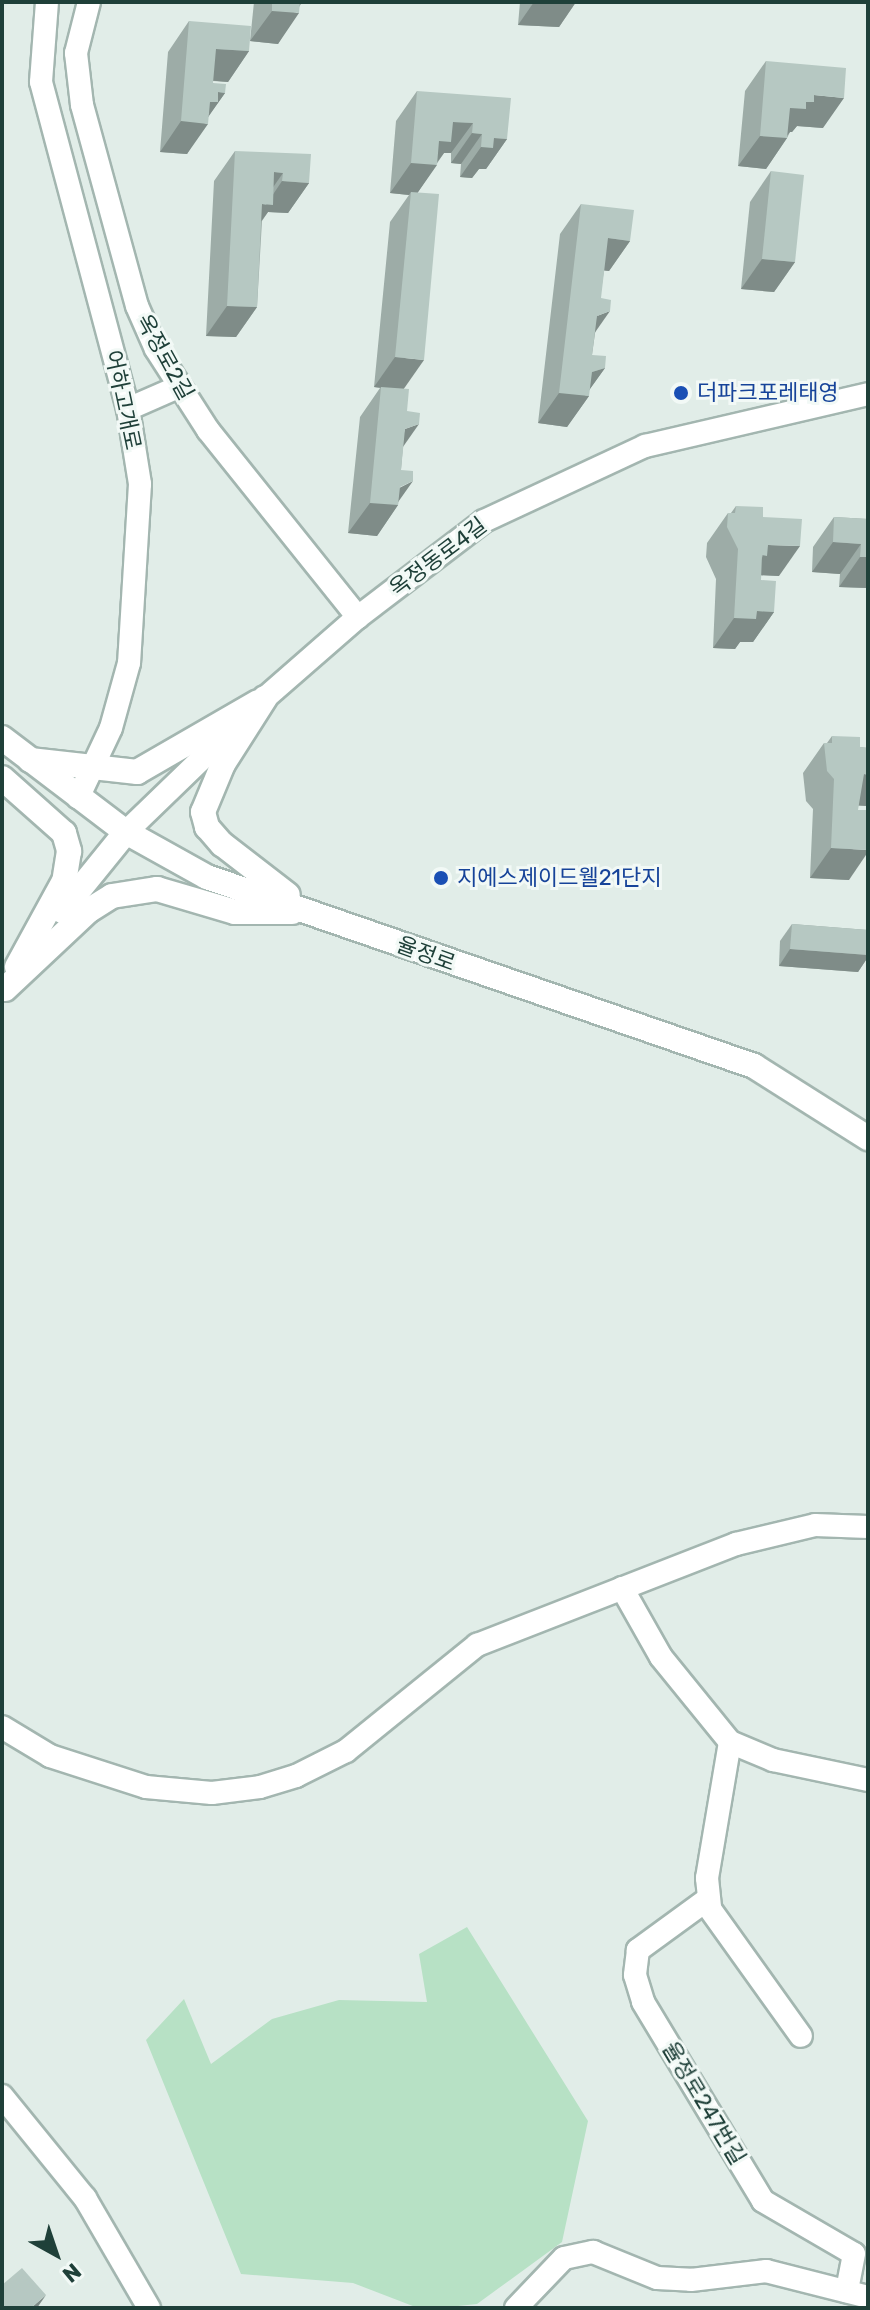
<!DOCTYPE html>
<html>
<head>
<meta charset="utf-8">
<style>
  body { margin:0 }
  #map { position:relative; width:870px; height:2310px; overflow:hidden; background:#e1ede8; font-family:Rubik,"Noto Sans KR",sans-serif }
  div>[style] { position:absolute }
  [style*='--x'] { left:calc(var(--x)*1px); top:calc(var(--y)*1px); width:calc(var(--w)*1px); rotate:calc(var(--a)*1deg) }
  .green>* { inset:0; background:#b7e1c5 }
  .roads { filter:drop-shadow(2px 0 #a3b6b0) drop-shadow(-2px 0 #a3b6b0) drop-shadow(0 2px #a3b6b0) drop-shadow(0 -2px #a3b6b0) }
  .street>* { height:22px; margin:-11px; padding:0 11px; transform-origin:11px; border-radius:11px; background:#fff }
  .secondary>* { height:24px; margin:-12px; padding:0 12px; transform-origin:12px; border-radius:12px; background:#fff }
  .wall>* { inset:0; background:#9daca7 }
  .shaded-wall>* { inset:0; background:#7f8c88 }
  .building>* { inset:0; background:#b6c8c2 }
  .dots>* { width:22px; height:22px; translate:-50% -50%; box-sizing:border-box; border:4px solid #f2f9f6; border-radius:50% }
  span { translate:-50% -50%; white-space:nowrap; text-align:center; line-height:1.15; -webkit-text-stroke:6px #f2f9f6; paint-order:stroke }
  .street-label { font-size:22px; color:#1f4039 }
  .transit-label { font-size:22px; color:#164399 }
  .left { translate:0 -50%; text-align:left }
  .frame { position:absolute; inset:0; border:4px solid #1f4039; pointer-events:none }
  .north { position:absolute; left:16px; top:2214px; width:80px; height:80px; -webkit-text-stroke:6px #f2f9f6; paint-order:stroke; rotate:140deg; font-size:22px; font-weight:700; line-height:32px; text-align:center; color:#1f4039 }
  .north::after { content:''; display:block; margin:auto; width:28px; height:36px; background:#1f4039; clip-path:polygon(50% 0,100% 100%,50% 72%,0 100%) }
</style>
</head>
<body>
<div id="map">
  <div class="green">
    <div style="clip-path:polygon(467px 1927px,588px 2121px,562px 2242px,477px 2304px,439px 2308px,418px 2308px,353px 2283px,241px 2274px,146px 2040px,184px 1999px,211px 2064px,272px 2019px,339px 2000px,427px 2002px,419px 1954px)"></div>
  </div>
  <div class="roads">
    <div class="street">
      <div style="--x:47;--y:2;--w:80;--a:94.3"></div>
      <div style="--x:41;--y:82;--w:338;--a:75.1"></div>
      <div style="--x:128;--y:409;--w:76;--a:80.9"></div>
      <div style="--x:140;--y:484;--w:179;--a:93.5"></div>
      <div style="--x:129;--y:663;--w:67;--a:105.5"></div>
      <div style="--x:111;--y:728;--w:77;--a:115.2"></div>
      <div style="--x:89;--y:2;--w:53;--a:104.3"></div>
      <div style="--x:76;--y:53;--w:52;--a:83.4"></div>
      <div style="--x:82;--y:105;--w:208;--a:74.7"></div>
      <div style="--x:137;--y:306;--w:47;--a:66.2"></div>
      <div style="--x:156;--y:349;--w:96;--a:57.3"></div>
      <div style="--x:208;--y:430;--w:240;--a:51.3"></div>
      <div style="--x:128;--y:409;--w:55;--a:-23.7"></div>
      <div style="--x:126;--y:832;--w:193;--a:-44"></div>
      <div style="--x:265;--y:698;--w:123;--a:-41.1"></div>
      <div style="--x:358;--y:617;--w:158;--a:-37.3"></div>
      <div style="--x:484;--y:521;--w:178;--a:-25"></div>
      <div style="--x:645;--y:446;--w:229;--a:-13.1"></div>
      <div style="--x:622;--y:1588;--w:79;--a:60.5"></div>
      <div style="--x:661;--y:1657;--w:109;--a:50.9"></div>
      <div style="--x:730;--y:1742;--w:47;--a:22.7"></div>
      <div style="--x:773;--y:1760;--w:97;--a:11.9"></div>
      <div style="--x:2;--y:1727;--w:56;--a:31.1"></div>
      <div style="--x:50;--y:1756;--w:101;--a:17.9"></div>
      <div style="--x:146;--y:1787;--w:66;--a:5.2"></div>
      <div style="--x:212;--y:1793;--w:48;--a:-7.1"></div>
      <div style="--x:260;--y:1787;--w:38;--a:-17"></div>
      <div style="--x:296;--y:1776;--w:56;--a:-26.6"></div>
      <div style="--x:346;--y:1751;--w:169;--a:-39"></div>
      <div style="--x:477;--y:1645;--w:278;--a:-21.3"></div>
      <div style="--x:736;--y:1544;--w:81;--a:-13.5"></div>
      <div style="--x:815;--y:1525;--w:53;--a:2.2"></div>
      <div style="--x:730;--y:1742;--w:138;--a:99.6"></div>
      <div style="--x:707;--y:1878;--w:31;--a:84"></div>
      <div style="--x:710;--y:1909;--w:156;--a:54.4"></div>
      <div style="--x:708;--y:1899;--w:87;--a:143.9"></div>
      <div style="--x:638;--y:1950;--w:25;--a:97"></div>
      <div style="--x:635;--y:1975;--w:28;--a:73"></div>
      <div style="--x:643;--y:2002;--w:232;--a:58.9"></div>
      <div style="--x:763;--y:2201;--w:105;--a:30.2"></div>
      <div style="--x:854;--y:2254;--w:38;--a:101"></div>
      <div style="--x:2;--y:2096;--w:132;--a:50.9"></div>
      <div style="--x:85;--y:2198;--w:127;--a:59.8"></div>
      <div style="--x:516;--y:2308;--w:69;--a:-46.2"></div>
      <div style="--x:564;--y:2258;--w:30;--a:-12"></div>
      <div style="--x:593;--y:2252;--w:69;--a:22.1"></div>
      <div style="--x:657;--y:2278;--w:34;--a:3"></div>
      <div style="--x:691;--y:2280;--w:76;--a:-6.8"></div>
      <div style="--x:766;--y:2271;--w:105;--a:14.3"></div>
    </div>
    <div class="secondary">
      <div style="--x:265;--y:698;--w:78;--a:122.5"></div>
      <div style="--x:223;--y:764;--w:52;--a:112.6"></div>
      <div style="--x:203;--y:812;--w:16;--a:75"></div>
      <div style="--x:207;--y:827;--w:23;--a:49"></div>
      <div style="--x:222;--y:844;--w:83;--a:37.7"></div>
      <div style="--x:2;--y:738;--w:156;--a:37.2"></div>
      <div style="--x:126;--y:832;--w:93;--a:29.1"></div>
      <div style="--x:207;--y:877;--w:579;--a:19.06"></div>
      <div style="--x:754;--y:1066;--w:135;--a:32.3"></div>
      <div style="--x:30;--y:760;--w:108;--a:6.4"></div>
      <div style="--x:137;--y:772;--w:140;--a:-30"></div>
      <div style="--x:2;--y:778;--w:83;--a:41.6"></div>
      <div style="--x:64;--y:833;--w:19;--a:74"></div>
      <div style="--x:69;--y:851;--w:30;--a:99"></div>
      <div style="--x:64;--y:881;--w:98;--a:118.7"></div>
      <div style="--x:62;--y:911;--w:102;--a:-51"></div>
      <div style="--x:5;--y:989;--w:114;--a:-43.2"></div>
      <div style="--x:88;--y:911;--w:28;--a:-32"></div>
      <div style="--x:112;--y:896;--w:46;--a:-8.8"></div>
      <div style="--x:157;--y:889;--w:81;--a:16.4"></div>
      <div style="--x:235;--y:912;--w:57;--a:0"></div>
    </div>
  </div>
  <div class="wall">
    <div style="clip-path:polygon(254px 2px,302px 2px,278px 44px,250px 41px)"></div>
    <div style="clip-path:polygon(520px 2px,576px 2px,559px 27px,518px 25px)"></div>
    <div style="clip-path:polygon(189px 21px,249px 51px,228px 82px,213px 81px,213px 83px,225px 93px,209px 115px,187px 154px,160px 152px,168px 52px)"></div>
    <div style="clip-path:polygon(766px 61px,823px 128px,797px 126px,792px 132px,790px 132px,787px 138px,766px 169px,738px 166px,745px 91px)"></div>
    <div style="clip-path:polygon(417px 91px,507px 139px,486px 169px,479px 169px,472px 178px,460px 177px,461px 164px,451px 163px,451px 153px,444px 153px,418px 192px,403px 389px,403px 446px,398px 505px,377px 536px,348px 533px,360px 417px,380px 388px,374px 387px,390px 222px,409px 195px,390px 193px,396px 121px)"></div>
    <div style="clip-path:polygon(235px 151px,309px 183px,288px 213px,268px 212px,262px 221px,257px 307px,236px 337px,206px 336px,214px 181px)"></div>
    <div style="clip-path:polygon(771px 171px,795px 262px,774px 292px,741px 289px,750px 202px)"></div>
    <div style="clip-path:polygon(581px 204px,630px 241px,609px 271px,604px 270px,592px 355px,605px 368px,589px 390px,589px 396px,567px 427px,538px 423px,560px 234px)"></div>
    <div style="clip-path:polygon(736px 506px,763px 517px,779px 576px,761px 575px,761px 580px,774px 612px,753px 642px,740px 642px,735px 649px,713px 648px,716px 579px,706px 557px,707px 543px,728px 513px,731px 513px)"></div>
    <div style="clip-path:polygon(834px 517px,868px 519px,867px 588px,839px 587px,840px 574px,812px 572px,813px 547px)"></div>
    <div style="clip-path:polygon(832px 736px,860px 747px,868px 748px,868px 806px,858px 805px,849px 880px,810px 878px,813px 809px,806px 801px,803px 773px,824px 743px,827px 743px)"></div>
    <div style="clip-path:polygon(792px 924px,868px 930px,868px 957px,858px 972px,779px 966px,780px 941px)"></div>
  </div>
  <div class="shaded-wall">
    <div style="clip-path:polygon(294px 2px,302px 2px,294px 13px,299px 13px,278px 44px,250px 41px,272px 11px)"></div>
    <div style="clip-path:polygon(534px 2px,576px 2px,559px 27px,518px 25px)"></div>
    <div style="clip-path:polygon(216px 49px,249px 51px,228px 82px,195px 79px)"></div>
    <div style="clip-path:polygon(218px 92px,225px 93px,204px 123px,208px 124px,187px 154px,160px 152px,181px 121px,210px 102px)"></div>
    <div style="clip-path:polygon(814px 95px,844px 98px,823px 128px,797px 126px,792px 132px,790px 132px,785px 138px,787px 138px,766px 169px,738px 166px,760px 136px,790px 108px,806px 102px)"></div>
    <div style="clip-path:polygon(453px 122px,473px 123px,451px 153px,444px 153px,435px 165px,437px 165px,416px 195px,411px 192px,409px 195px,390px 193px,411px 163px)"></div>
    <div style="clip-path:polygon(472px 133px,482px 134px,461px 164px,451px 163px)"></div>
    <div style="clip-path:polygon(494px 138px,507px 139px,486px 169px,479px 169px,472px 178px,460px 177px,481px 147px)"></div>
    <div style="clip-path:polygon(274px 172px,283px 173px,262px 203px)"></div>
    <div style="clip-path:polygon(282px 181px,309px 183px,288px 213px,268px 212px,251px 235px,262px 204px,266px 205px)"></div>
    <div style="clip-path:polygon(608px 238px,630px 241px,609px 271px,586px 269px)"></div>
    <div style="clip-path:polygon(762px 259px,795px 262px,774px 292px,741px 289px)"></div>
    <div style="clip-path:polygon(227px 306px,257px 307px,236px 337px,206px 336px)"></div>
    <div style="clip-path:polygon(610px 311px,589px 341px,597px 316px)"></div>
    <div style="clip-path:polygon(395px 357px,424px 360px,403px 390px,374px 387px)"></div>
    <div style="clip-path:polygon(605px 368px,585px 396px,589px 396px,567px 427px,538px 423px,559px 393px,592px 372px)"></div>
    <div style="clip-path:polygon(419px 424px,398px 454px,405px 429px)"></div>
    <div style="clip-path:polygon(413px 481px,396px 505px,398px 505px,377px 536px,348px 533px,370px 503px)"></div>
    <div style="clip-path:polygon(833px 542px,861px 544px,840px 574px,812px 572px)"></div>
    <div style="clip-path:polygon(768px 545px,800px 546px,779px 576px,754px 575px)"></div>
    <div style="clip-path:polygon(860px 557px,868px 557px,868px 587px,867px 588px,839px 587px)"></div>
    <div style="clip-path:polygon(757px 611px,774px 612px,753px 642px,740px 642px,735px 649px,713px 648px,734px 618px)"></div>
    <div style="clip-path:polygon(864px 774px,868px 775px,868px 806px,843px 805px)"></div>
    <div style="clip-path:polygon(831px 848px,868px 850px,868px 852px,849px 880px,810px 878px)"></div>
    <div style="clip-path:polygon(790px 949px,868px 955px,868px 957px,858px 972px,779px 966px)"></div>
    <div style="clip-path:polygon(46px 2295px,37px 2308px,31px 2308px)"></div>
  </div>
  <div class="building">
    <div style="clip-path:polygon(272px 2px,300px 2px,299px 13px,272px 11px)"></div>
    <div style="clip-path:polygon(189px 21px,251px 26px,249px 51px,216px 49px,213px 83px,226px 84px,225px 93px,218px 92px,218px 102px,210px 102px,208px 124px,181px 121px)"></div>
    <div style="clip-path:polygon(766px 61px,846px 68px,844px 98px,814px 95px,814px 102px,806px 102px,806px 109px,790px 108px,787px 138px,760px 136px)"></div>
    <div style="clip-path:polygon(417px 91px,511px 98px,507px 139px,494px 138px,493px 148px,481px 147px,482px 134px,472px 133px,473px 123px,453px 122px,451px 142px,439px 141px,437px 165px,411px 163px)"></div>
    <div style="clip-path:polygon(235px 151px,311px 154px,309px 183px,282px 181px,283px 173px,274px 172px,273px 205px,262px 204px,257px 307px,227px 306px)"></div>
    <div style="clip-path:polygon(771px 171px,804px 175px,795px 262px,762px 259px)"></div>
    <div style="clip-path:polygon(411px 192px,439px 194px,424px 360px,395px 357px)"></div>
    <div style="clip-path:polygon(581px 204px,634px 210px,630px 241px,608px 238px,601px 298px,611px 300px,610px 311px,597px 316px,592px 355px,606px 356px,605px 368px,592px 372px,589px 396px,559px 393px)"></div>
    <div style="clip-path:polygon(381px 387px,409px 389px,407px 411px,420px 413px,419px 424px,405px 429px,401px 470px,413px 471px,413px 481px,400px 487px,398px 505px,370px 503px)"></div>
    <div style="clip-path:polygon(736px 506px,763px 507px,763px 517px,802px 519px,800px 546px,768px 545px,767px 556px,762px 555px,761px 580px,776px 581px,774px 612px,757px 611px,756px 619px,734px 618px,738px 549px,727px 527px,728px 513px,735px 513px)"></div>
    <div style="clip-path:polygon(834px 517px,868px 519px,868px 557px,860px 557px,861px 544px,833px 542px)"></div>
    <div style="clip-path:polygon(832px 736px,860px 737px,860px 747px,868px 748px,868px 775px,864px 774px,858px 810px,868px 810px,868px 850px,831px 848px,834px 779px,827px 771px,824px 743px,832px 743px)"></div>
    <div style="clip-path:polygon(792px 924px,868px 930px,868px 955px,790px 949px)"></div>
    <div style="clip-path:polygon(22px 2268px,46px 2295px,31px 2308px,2px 2308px,2px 2285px)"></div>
  </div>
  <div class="dots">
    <div style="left:681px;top:393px;background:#1a4fb4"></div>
    <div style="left:441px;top:878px;background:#1a4fb4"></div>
  </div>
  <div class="street-label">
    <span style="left:165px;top:357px;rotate:61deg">옥정로2길</span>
    <span style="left:123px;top:400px;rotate:78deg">어하고개로</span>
    <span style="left:438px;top:557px;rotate:-37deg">옥정동로4길</span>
    <span style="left:426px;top:954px;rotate:20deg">율정로</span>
    <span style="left:704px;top:2103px;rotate:59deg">율정로247번길</span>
  </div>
  <div class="transit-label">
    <span class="left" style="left:697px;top:393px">더파크포레태영</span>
    <span class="left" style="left:457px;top:878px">지에스제이드웰21단지</span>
  </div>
  <div class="frame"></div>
  <div class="north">N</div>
</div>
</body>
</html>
